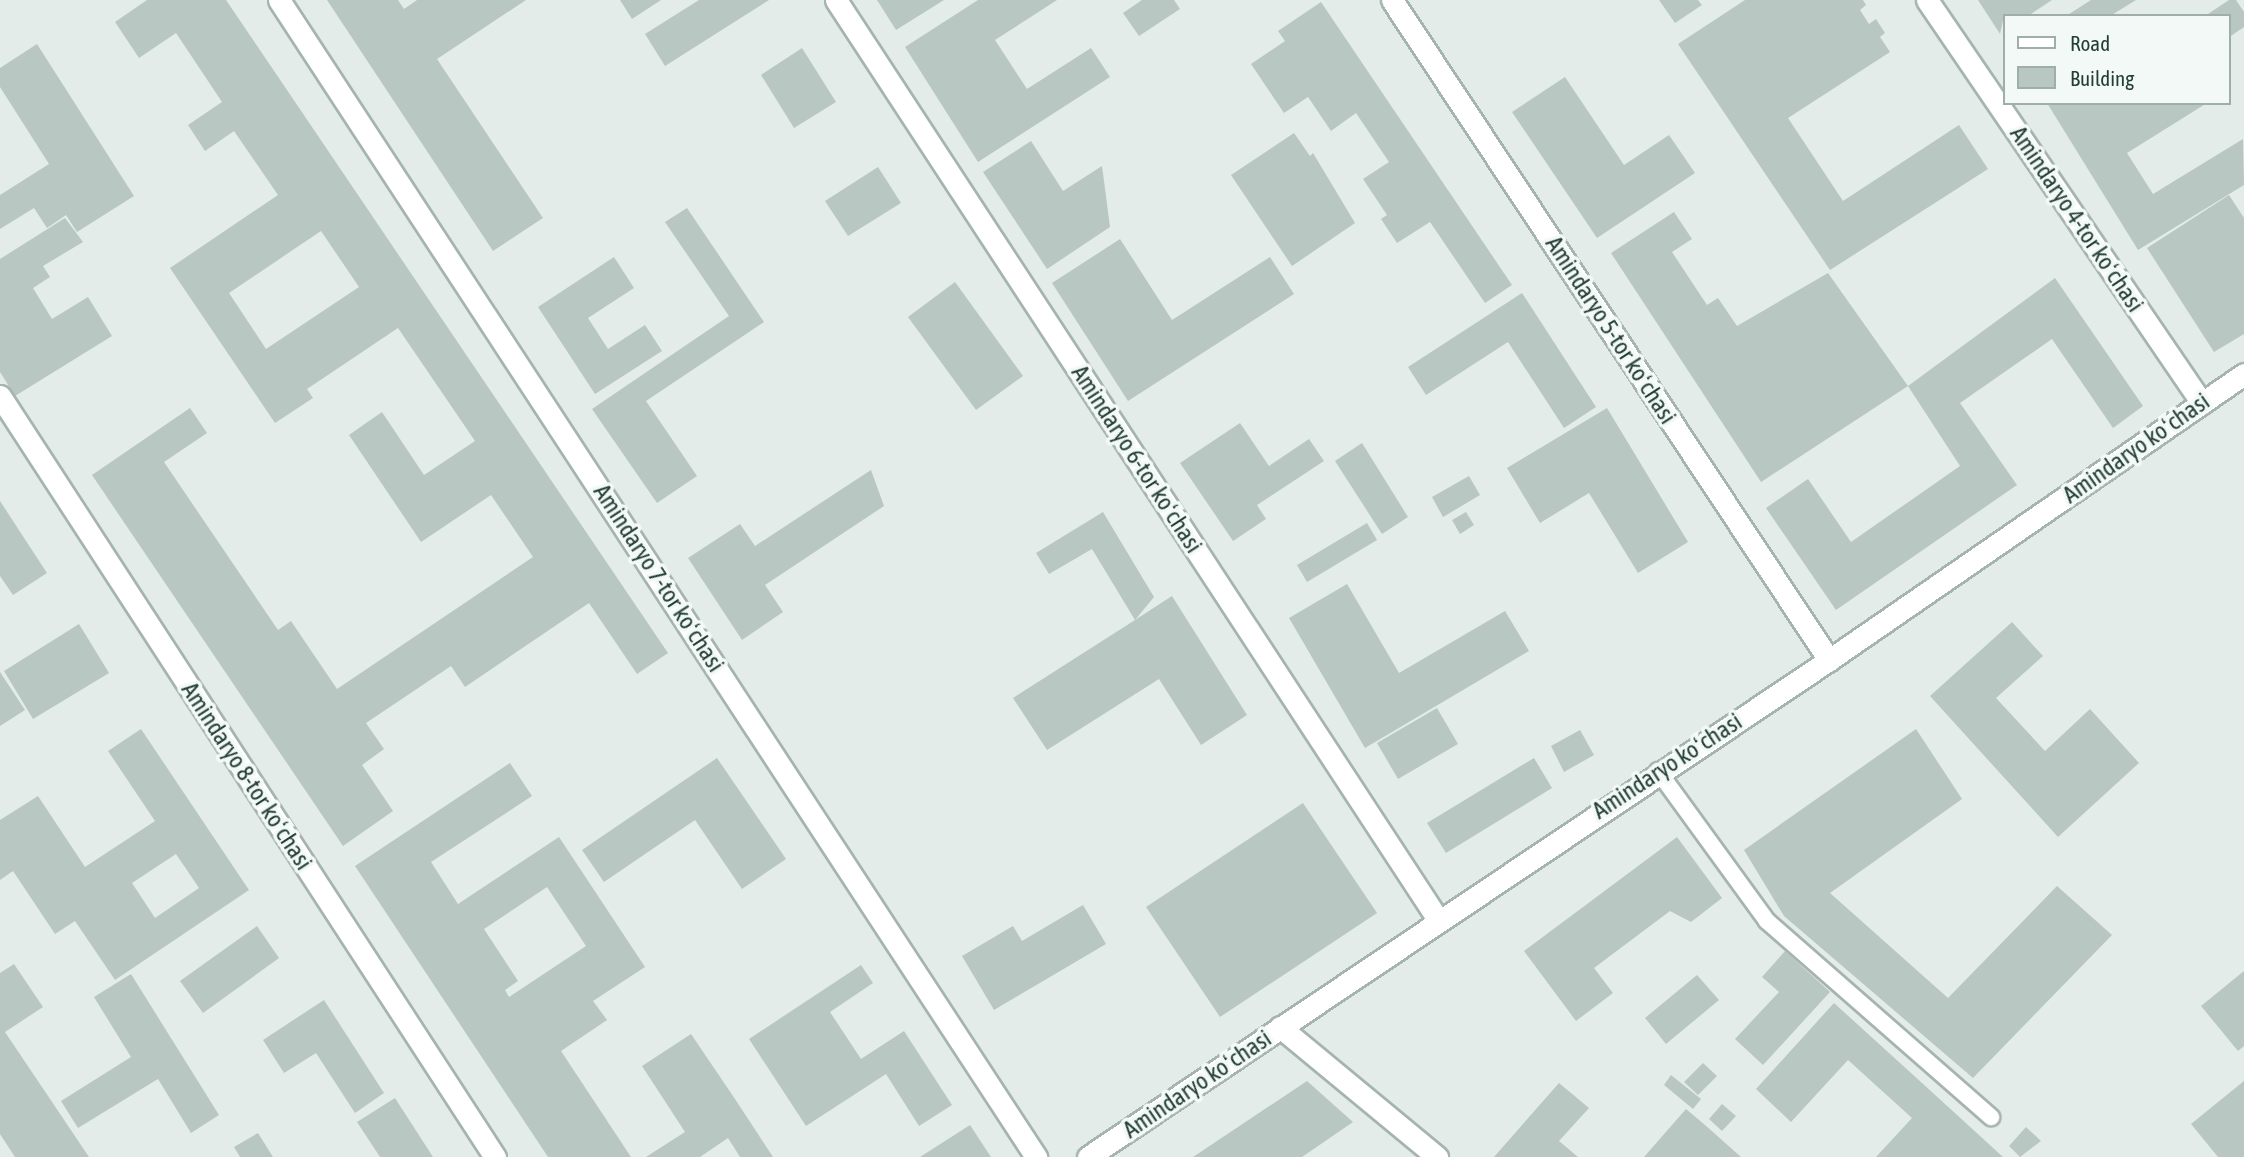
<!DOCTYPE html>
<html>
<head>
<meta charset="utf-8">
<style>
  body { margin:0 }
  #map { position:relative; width:2244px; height:1157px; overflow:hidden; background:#e3ece8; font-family:"Asap Condensed",sans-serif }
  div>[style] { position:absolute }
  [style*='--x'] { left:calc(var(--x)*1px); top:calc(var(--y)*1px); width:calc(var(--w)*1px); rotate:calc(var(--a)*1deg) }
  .building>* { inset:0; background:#b8c7c1 }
  .roads { filter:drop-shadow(2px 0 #a6b4af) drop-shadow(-2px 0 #a6b4af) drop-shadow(0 2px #a6b4af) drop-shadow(0 -2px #a6b4af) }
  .service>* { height:16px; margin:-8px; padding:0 8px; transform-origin:8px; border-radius:8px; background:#fff }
  .minor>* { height:21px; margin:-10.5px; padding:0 10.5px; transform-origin:10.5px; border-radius:10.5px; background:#fff }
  span { translate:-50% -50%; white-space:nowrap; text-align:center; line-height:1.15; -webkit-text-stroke:7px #f3f9f6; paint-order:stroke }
  .street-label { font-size:24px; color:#233d35 }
  .legend { position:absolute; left:2003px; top:14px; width:228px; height:91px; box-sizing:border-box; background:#f3f9f6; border:2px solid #a0aea9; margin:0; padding:9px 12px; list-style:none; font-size:21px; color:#233d35 }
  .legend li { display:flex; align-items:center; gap:14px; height:35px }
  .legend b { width:35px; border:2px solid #a0aea9 }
</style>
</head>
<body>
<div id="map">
  <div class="building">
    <div style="clip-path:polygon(evenodd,147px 0,226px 0,668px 653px,637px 674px,589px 603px,465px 687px,451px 666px,366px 723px,384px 749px,362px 765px,393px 811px,343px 846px,92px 475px,190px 408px,207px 433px,164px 462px,278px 630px,291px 621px,337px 689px,533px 557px,491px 495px,421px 542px,349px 435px,382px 412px,424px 475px,475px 441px,398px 328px,307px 389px,313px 398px,275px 423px,170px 268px,278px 195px,234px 131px,205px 151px,188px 125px,222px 102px,176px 33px,139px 58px,115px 22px,147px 0,321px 231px,359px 287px,266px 349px,229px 293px,321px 231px)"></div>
    <div style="clip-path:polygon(327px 0,398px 0,404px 9px,417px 0,526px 0,437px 59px,543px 218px,493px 251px)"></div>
    <div style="clip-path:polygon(620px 0,661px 0,632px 19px)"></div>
    <div style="clip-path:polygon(699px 0,769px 0,665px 66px,645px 34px)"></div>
    <div style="clip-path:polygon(877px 0,944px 0,896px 30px)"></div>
    <div style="clip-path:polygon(978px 0,1057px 0,995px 40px,1027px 89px,1091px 48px,1110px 77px,978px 162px,905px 47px)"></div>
    <div style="clip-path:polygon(1142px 0,1174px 0,1180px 9px,1139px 36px,1123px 13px)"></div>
    <div style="clip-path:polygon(1659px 0,1698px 0,1702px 5px,1675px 23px)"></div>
    <div style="clip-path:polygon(1745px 0,1863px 0,1866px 5px,1860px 10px,1869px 24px,1876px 19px,1885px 33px,1880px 37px,1890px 52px,1788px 118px,1843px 201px,1959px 125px,1988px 169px,1830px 270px,1678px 44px)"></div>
    <div style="clip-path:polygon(1978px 0,2052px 0,2028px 16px,2004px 16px,2000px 34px)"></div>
    <div style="clip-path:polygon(2091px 0,2136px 0,2110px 16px,2066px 16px)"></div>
    <div style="clip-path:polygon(2229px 0,2236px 0,2244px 12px,2244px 27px,2228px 38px,2228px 16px,2205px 16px)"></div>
    <div style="clip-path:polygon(1321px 2px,1512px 285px,1485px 303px,1430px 222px,1397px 243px,1381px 219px,1387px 215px,1363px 179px,1389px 162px,1356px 113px,1331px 131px,1308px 97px,1284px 113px,1251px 64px,1285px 41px,1278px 31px)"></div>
    <div style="clip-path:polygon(37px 44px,134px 196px,77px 232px,66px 215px,47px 228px,34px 208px,0 229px,0 195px,49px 164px,0 87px,0 68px)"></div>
    <div style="clip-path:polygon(802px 48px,836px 102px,794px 128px,761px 75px)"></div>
    <div style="clip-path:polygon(1565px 77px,1624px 165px,1669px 135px,1695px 173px,1597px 238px,1512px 112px)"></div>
    <div style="clip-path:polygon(2047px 103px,2207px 103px,2127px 153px,2153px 194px,2243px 139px,2244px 185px,2138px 250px)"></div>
    <div style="clip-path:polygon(1294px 133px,1310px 156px,1313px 153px,1355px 223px,1292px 266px,1231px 175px)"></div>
    <div style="clip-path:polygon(1031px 141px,1063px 191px,1102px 166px,1110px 227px,1047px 269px,983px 172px)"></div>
    <div style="clip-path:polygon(878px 167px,901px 203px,848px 236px,825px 201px)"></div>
    <div style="clip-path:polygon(2229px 195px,2244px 218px,2244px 334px,2214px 352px,2147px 248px)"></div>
    <div style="clip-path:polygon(687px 208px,764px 322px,646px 401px,697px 476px,657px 503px,592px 409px,729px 316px,665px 222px)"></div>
    <div style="clip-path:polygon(1674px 212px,1692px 239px,1672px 252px,1707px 305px,1718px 298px,1737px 326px,1828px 273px,1908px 386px,1761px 482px,1611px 253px)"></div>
    <div style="clip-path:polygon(65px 218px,83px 242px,43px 266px,50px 277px,33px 288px,52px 319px,88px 297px,112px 336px,15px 396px,0 372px,0 259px)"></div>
    <div style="clip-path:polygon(1120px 239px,1172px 320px,1270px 257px,1294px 294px,1128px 401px,1052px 283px)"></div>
    <div style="clip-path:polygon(614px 257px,634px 288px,588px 318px,608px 349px,645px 325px,662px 351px,595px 394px,538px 307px)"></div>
    <div style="clip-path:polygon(2055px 278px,2143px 406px,2113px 428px,2052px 339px,1960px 403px,2017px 485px,1836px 610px,1766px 508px,1808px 479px,1851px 542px,1960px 466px,1908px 386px)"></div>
    <div style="clip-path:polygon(955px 282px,1023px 376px,976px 410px,908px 317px)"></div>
    <div style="clip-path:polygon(1522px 293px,1596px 407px,1564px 428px,1508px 342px,1426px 395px,1408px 367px)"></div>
    <div style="clip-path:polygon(1607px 408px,1688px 542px,1638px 573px,1589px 493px,1540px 523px,1507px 468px)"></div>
    <div style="clip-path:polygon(1240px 423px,1269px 466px,1309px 439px,1324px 461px,1257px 505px,1266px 519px,1233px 541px,1180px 463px)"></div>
    <div style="clip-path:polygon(1362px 443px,1408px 517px,1382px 534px,1335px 461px)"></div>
    <div style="clip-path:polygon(871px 470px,884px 506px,765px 585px,783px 612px,742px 640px,688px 558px,740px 524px,755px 546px)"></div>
    <div style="clip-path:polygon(1469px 476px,1480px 495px,1443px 517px,1432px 497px)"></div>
    <div style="clip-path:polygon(0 501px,47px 573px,13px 595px,0 576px)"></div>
    <div style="clip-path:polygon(1103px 512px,1154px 597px,1135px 620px,1172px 596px,1247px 715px,1201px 745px,1159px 679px,1047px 750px,1013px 698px,1135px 620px,1092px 549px,1049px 574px,1036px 553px)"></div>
    <div style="clip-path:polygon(1466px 512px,1474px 525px,1460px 534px,1452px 520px)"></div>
    <div style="clip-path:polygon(1367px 523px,1377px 540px,1307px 582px,1297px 565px)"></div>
    <div style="clip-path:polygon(1347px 584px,1399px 673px,1505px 611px,1529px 651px,1365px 748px,1289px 618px)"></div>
    <div style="clip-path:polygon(2012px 622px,2043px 656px,1996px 698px,2045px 751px,2090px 709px,2139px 763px,2058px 837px,1930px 696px)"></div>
    <div style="clip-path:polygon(79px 624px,109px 673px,33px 719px,4px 671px)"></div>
    <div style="clip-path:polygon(0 672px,25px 710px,0 726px)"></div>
    <div style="clip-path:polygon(1437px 708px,1458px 744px,1398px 779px,1377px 743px)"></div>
    <div style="clip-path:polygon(evenodd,141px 729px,249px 890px,115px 980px,75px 921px,55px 934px,13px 871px,0 880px,0 820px,38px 796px,85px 867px,155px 821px,108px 751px,141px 729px,176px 854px,199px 888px,155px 918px,132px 883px,176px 854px)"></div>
    <div style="clip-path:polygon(1916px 729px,1962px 799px,1830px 893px,1948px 998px,2057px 886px,2112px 935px,1973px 1078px,1784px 916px,1744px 850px)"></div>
    <div style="clip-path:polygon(1580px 730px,1594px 755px,1564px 772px,1551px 746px)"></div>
    <div style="clip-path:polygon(717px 758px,786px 859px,742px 889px,695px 820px,604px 882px,582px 850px)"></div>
    <div style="clip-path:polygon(1534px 758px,1552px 788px,1446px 853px,1427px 823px)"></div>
    <div style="clip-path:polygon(evenodd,510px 763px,532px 796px,431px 862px,458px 904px,559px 837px,645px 967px,593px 1001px,607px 1020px,561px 1051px,631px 1157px,548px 1157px,355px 866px,510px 763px,547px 887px,586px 946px,509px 997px,505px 990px,518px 981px,484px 929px,547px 887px)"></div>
    <div style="clip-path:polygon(1303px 803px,1377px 913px,1220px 1017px,1146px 907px)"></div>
    <div style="clip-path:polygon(1677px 837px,1722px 898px,1691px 922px,1670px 911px,1594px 968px,1613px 993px,1576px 1021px,1524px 951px)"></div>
    <div style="clip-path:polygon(1083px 905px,1106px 944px,994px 1010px,962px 956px,1013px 926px,1022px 941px)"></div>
    <div style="clip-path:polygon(257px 926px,279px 958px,203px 1013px,180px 981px)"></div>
    <div style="clip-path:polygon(1785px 951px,1830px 992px,1763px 1065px,1735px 1039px,1779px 992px,1762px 977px)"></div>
    <div style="clip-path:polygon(14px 964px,43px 1007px,5px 1032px,89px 1157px,15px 1157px,0 1134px,0 973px)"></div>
    <div style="clip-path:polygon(861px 965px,873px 983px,830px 1012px,861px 1059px,904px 1031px,952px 1105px,919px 1126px,886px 1074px,806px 1126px,749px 1039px)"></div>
    <div style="clip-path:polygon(2244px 971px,2244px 1046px,2238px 1051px,2201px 1006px)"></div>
    <div style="clip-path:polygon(131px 974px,219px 1115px,191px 1133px,158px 1079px,78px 1128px,61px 1101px,131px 1057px,94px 997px)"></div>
    <div style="clip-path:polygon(1697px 975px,1719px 1000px,1666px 1044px,1645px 1018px)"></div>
    <div style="clip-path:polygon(324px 1000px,384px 1093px,355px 1113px,316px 1053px,284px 1073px,263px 1040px)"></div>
    <div style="clip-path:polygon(1834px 1003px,1933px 1093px,2003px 1157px,1876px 1157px,1912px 1118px,1848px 1060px,1791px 1122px,1756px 1089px)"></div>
    <div style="clip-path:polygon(691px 1034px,735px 1099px,773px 1157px,740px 1157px,728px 1138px,700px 1157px,646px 1157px,685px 1132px,642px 1066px)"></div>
    <div style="clip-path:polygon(1703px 1063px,1717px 1076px,1698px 1095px,1684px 1082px)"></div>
    <div style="clip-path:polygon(1671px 1075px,1701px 1099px,1693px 1109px,1664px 1085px)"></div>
    <div style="clip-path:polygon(1307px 1081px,1353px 1122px,1302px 1157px,1193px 1157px)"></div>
    <div style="clip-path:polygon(2244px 1081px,2244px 1157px,2218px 1157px,2191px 1124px)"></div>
    <div style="clip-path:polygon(1559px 1083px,1589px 1108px,1559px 1141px,1578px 1157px,1494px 1157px)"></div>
    <div style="clip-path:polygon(395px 1098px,433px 1157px,380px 1157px,357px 1122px)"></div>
    <div style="clip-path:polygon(1722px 1104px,1736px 1116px,1722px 1131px,1709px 1119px)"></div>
    <div style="clip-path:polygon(1686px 1109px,1705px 1125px,1741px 1157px,1644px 1157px)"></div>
    <div style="clip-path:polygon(970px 1125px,991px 1157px,920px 1157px)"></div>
    <div style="clip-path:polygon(2026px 1127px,2041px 1141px,2020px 1157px,2009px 1146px)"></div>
    <div style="clip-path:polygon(258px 1133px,273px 1157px,240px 1157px,234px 1147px)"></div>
  </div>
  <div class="roads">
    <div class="service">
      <div style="--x:1658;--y:771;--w:185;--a:54"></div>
      <div style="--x:1767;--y:921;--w:298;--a:41.2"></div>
    </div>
    <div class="minor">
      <div style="--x:279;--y:0;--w:1383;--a:56.8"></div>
      <div style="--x:836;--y:0;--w:1097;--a:56.79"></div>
      <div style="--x:1392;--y:0;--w:792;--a:56.49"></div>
      <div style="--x:1927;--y:0;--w:488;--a:55.7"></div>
      <div style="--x:0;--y:396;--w:908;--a:56.96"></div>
      <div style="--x:1280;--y:1027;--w:204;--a:39.6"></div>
      <div style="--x:1088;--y:1157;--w:892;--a:-33.85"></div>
      <div style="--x:1829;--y:660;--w:504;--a:-34.57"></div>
    </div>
  </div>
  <div class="street-label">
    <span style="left:2077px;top:219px;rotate:56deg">Amindaryo 4-tor koʻchasi</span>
    <span style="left:1611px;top:330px;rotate:57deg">Amindaryo 5-tor koʻchasi</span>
    <span style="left:2136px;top:448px;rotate:-35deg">Amindaryo koʻchasi</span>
    <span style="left:1137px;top:459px;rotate:57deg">Amindaryo 6-tor koʻchasi</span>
    <span style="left:659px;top:578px;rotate:57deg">Amindaryo 7-tor koʻchasi</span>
    <span style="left:1667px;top:766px;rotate:-33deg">Amindaryo koʻchasi</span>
    <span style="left:247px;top:776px;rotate:57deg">Amindaryo 8-tor koʻchasi</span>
    <span style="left:1197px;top:1084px;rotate:-34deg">Amindaryo koʻchasi</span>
  </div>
  <ul class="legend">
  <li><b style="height:9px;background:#fff"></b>Road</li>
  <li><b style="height:19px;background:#b8c7c1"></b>Building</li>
  </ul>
</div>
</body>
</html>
